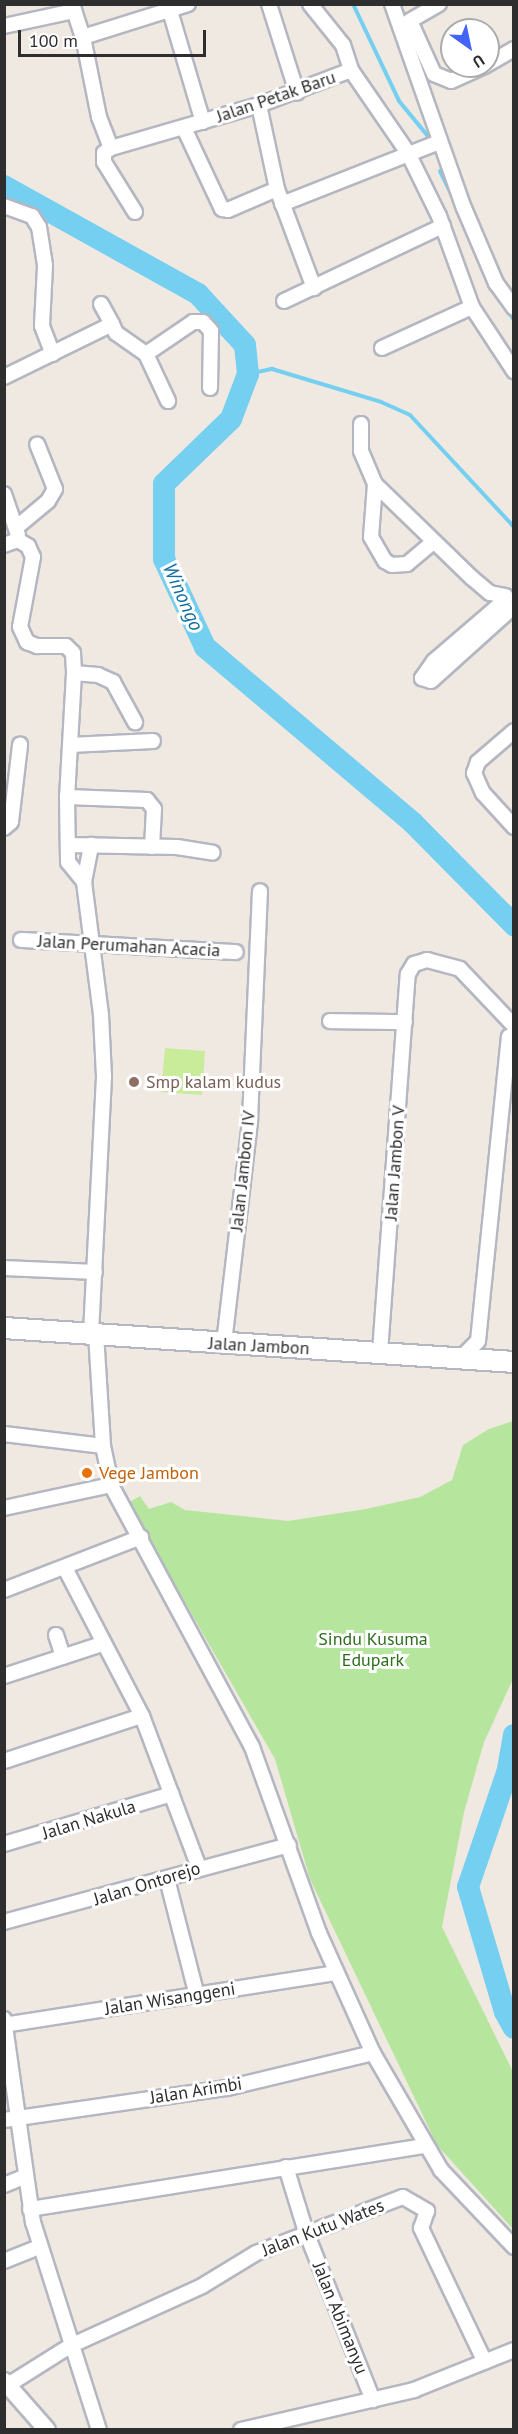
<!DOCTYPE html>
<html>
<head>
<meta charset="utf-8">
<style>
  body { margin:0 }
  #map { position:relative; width:518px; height:2434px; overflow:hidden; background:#efe9e1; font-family:"PT Sans",sans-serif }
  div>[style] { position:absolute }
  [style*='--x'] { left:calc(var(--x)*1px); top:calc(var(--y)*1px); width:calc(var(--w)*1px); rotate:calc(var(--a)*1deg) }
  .green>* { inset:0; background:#b6e59e }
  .pitch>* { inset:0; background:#c9ec9a }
  .stream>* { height:4px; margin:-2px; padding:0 2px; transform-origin:2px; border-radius:2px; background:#75cff0 }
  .river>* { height:22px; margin:-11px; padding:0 11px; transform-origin:11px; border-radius:11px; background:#75cff0 }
  .roads { filter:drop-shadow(2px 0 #b4b7c1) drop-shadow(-2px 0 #b4b7c1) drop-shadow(0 2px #b4b7c1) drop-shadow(0 -2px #b4b7c1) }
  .minor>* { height:14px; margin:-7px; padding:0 7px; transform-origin:7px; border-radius:7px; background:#fff }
  .tertiary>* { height:16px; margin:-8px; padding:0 8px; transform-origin:8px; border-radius:8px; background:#fff }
  .secondary>* { height:20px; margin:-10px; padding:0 10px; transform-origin:10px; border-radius:10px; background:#fff }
  .dots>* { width:16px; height:16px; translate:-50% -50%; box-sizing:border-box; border:3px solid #fff; border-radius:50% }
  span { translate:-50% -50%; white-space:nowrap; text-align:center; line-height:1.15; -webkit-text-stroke:6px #fff; paint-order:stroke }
  .street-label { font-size:18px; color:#2e2e2e }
  .education-label { font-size:18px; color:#785e54 }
  .left { translate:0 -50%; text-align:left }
  .food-label { font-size:18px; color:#c56008 }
  .park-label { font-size:18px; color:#2c6e1b }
  .water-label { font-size:20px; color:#0d6fa3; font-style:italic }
  .frame { position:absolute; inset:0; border:6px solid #2e2e2e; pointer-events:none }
  .north { position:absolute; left:440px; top:18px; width:60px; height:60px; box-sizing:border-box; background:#fff; border:2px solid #ababab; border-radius:50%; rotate:147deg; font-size:16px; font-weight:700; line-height:24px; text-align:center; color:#2e2e2e }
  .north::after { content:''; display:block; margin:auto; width:21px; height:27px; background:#4264fb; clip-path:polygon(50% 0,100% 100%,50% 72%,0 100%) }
  .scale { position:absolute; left:18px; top:30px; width:188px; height:27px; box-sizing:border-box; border:3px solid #2e2e2e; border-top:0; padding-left:8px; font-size:18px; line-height:21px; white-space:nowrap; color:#2e2e2e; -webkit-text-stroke:4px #fff; paint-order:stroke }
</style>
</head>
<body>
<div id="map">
  <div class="green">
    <div style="clip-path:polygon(513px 1421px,513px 1679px,484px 1742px,464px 1812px,442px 1927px,513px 2072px,513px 2229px,437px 2145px,310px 1879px,275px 1759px,128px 1503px,140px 1496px,149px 1509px,171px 1502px,185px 1510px,288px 1521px,366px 1509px,420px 1497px,452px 1480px,463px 1445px,489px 1429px)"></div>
  </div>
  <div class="pitch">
    <div style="clip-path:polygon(165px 1048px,205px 1051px,202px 1095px,161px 1092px)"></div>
  </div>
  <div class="stream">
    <div style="--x:353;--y:4;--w:107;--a:64.6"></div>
    <div style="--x:399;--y:101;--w:52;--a:50.5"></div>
    <div style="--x:440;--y:171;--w:37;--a:64"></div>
    <div style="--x:498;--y:296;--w:29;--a:56"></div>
    <div style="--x:248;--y:374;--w:25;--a:-12"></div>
    <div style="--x:272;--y:369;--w:114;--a:16.8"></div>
    <div style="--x:381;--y:402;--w:32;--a:24"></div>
    <div style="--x:410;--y:415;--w:153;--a:47.1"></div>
  </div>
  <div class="river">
    <div style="--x:4;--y:186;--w:222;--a:29.1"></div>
    <div style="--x:198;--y:294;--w:69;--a:47.3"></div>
    <div style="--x:245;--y:345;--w:29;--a:84"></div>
    <div style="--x:248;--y:374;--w:48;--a:110.7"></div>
    <div style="--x:231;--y:419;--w:93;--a:135.9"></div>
    <div style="--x:164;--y:484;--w:75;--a:90"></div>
    <div style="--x:164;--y:559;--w:97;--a:65"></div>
    <div style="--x:205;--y:647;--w:272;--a:40.2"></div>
    <div style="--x:413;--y:823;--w:144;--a:45.3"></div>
    <div style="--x:514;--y:1735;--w:39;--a:100"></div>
    <div style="--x:507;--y:1773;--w:120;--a:108.9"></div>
    <div style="--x:468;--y:1887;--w:130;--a:73.5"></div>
    <div style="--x:505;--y:2012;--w:18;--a:61"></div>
  </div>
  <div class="roads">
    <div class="minor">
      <div style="--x:72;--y:4;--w:35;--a:72"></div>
      <div style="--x:83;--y:37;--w:82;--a:78.7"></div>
      <div style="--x:99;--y:117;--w:33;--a:69"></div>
      <div style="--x:168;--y:4;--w:123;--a:73.5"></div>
      <div style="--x:269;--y:4;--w:93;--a:72.5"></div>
      <div style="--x:310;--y:4;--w:53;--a:51.2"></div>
      <div style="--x:343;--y:45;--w:26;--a:72"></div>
      <div style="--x:392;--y:4;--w:216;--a:70.6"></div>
      <div style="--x:464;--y:208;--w:82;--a:66.9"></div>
      <div style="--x:496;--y:283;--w:31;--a:54"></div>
      <div style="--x:439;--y:4;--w:34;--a:150"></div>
      <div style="--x:410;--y:21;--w:58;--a:65.6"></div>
      <div style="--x:434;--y:74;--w:18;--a:22"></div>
      <div style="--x:451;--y:81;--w:37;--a:-24"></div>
      <div style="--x:4;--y:26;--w:72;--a:-12.1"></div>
      <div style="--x:83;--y:37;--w:110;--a:-17.4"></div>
      <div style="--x:488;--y:64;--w:30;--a:-30"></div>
      <div style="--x:259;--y:105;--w:86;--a:77.9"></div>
      <div style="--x:277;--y:189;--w:106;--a:69.5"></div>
      <div style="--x:184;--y:128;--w:89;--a:64.9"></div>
      <div style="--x:222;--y:209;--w:6;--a:9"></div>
      <div style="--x:228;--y:210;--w:53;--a:-23.2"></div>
      <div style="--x:282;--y:204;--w:169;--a:-21.5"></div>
      <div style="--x:4;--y:206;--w:30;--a:20"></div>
      <div style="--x:32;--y:216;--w:13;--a:58"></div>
      <div style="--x:39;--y:227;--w:39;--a:81"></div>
      <div style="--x:45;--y:266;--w:60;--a:92.9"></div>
      <div style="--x:42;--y:326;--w:30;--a:69"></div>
      <div style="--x:135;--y:212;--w:59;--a:-121.8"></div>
      <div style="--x:104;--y:162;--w:9;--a:-90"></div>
      <div style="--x:104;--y:153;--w:9;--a:-36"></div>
      <div style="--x:111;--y:148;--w:154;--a:-16.2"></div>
      <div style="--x:259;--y:105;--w:98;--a:-20.8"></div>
      <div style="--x:351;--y:70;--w:101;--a:55.5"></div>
      <div style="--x:408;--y:153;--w:70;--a:63.8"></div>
      <div style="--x:439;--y:216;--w:97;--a:70.1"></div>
      <div style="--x:472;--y:307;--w:77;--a:56.7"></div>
      <div style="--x:284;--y:301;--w:176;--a:-25.3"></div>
      <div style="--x:101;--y:304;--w:23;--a:61"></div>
      <div style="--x:382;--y:348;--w:99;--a:-24.5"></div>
      <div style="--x:146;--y:354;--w:57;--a:-34.2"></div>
      <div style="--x:193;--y:322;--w:10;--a:0"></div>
      <div style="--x:203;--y:322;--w:12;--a:48"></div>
      <div style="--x:211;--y:331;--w:57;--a:91"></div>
      <div style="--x:4;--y:377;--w:120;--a:-26.1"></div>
      <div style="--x:112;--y:324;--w:10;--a:66"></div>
      <div style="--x:116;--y:333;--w:37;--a:35"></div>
      <div style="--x:146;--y:354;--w:52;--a:64.9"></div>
      <div style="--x:361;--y:424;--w:27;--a:90"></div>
      <div style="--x:361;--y:451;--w:36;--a:67"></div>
      <div style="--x:375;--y:484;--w:135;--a:44.1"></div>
      <div style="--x:472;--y:578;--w:23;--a:40"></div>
      <div style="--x:490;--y:593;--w:16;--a:11"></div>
      <div style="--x:375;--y:484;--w:53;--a:94.3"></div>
      <div style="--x:371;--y:537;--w:28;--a:60"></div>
      <div style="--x:385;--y:561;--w:8;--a:30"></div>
      <div style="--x:392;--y:565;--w:15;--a:-4"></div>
      <div style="--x:407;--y:564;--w:34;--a:-40"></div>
      <div style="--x:4;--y:494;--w:43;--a:71.1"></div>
      <div style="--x:17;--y:527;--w:40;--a:-40"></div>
      <div style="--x:48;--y:501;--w:14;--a:-60"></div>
      <div style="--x:55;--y:489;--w:48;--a:-111.8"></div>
      <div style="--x:4;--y:545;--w:15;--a:-20"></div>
      <div style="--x:18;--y:540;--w:12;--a:31"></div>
      <div style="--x:28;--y:546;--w:12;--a:66"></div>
      <div style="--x:33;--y:557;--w:71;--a:100.5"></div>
      <div style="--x:20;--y:627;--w:17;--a:65"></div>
      <div style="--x:27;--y:642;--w:11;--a:22"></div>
      <div style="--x:37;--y:646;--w:29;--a:0"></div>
      <div style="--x:66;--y:646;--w:10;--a:45"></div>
      <div style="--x:73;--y:653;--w:20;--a:87"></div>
      <div style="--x:74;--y:673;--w:24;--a:5"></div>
      <div style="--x:98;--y:675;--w:17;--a:25"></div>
      <div style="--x:113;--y:682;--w:46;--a:61.2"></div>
      <div style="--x:505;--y:600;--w:94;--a:139.3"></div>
      <div style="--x:434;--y:661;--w:21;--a:125"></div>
      <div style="--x:422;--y:678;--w:9;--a:18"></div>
      <div style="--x:431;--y:681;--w:108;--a:-42"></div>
      <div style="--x:74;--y:673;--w:124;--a:93.2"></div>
      <div style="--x:67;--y:797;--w:65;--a:89.1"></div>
      <div style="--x:68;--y:862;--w:26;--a:51"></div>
      <div style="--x:84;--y:882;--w:134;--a:82.7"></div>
      <div style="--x:101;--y:1015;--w:62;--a:87.2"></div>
      <div style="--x:104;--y:1077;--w:256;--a:92.9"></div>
      <div style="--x:514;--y:731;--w:48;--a:139.3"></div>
      <div style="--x:478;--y:762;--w:12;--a:110"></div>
      <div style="--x:474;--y:773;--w:22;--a:66"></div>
      <div style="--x:483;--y:793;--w:46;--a:47.6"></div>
      <div style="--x:70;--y:745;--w:83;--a:-2.8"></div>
      <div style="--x:67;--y:797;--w:80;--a:2.1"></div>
      <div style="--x:147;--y:800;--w:11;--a:52"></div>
      <div style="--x:154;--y:809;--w:38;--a:93"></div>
      <div style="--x:4;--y:828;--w:9;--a:-41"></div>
      <div style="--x:11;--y:822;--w:78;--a:-83.3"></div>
      <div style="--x:68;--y:845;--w:109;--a:1.1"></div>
      <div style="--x:177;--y:847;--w:36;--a:9"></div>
      <div style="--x:84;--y:882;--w:38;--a:-79"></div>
      <div style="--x:21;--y:940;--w:215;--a:3.2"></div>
      <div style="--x:330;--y:1021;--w:75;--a:0.8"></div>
      <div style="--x:4;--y:1268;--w:91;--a:2.5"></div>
      <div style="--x:96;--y:1334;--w:112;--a:86.4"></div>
      <div style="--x:103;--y:1446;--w:40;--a:78"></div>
      <div style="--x:111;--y:1485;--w:298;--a:61.7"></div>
      <div style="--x:252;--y:1747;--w:198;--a:70.2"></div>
      <div style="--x:319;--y:1933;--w:132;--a:65.8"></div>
      <div style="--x:373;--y:2053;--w:135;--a:59.8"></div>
      <div style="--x:441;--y:2170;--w:106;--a:46.5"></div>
      <div style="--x:224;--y:1343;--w:225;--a:-83.3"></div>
      <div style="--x:250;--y:1120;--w:229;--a:-87.5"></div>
      <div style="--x:380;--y:1352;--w:379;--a:-85.8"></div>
      <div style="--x:408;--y:974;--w:12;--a:-59"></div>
      <div style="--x:414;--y:964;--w:14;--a:-17"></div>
      <div style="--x:427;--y:960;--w:34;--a:15"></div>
      <div style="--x:460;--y:969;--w:79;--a:46.5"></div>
      <div style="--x:460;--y:1359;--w:25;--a:-45"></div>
      <div style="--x:478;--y:1341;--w:306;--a:-84.2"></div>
      <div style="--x:4;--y:1434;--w:100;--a:6.9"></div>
      <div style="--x:4;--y:1508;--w:109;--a:-12.1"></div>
      <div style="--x:65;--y:1568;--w:167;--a:62.5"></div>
      <div style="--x:142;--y:1716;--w:162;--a:69.4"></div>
      <div style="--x:4;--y:1590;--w:147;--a:-21.1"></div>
      <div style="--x:56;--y:1635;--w:23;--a:72"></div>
      <div style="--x:4;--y:1676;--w:103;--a:-18.1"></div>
      <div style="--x:4;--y:1761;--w:145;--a:-18.1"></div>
      <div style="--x:4;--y:1844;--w:175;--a:-16.6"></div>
      <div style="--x:167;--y:1879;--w:121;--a:75.6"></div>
      <div style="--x:4;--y:1922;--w:295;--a:-15.1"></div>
      <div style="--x:4;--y:2019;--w:205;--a:81.9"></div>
      <div style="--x:33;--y:2222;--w:218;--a:72.4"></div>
      <div style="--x:4;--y:2025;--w:336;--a:-8.9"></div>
      <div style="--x:4;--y:2120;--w:225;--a:-8.2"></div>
      <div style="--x:227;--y:2088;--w:150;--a:-13.5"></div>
      <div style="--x:286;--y:2167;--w:68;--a:72.9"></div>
      <div style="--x:306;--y:2232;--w:181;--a:68.3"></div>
      <div style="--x:4;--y:2185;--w:22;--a:-22"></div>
      <div style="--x:30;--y:2209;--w:399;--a:-9.1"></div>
      <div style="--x:4;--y:2261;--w:31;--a:-22"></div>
      <div style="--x:8;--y:2385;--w:73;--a:-32.2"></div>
      <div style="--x:70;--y:2346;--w:145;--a:-24.4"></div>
      <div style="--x:202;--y:2286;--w:63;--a:-31.4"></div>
      <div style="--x:256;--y:2253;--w:157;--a:-20.9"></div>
      <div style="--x:403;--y:2197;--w:28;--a:30"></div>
      <div style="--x:427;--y:2211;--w:18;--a:109"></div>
      <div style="--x:421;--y:2228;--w:148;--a:64.5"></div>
      <div style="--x:241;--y:2430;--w:178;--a:-13"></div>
      <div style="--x:414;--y:2390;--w:108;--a:-21.8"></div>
    </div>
    <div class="tertiary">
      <div style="--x:4;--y:2381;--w:65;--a:48.7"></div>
    </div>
    <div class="secondary">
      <div style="--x:4;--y:1328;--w:511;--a:3.81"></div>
    </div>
  </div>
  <div class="dots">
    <div style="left:134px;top:1082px;background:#8d6e63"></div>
    <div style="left:87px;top:1473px;background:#e8710a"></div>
  </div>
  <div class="street-label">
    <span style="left:276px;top:97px;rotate:-19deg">Jalan Petak Baru</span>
    <span style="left:129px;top:946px;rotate:3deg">Jalan Perumahan Acacia</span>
    <span style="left:395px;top:1163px;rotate:-86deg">Jalan Jambon V</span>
    <span style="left:243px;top:1171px;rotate:-84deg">Jalan Jambon IV</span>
    <span style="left:259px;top:1346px;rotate:3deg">Jalan Jambon</span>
    <span style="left:89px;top:1820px;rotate:-17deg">Jalan Nakula</span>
    <span style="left:147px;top:1884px;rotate:-17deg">Jalan Ontorejo</span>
    <span style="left:170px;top:1999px;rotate:-9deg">Jalan Wisanggeni</span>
    <span style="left:196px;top:2091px;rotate:-9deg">Jalan Arimbi</span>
    <span style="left:323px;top:2228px;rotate:-21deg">Jalan Kutu Wates</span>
    <span style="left:340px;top:2318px;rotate:68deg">Jalan Abimanyu</span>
  </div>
  <div class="education-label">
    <span class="left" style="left:146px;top:1082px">Smp kalam kudus</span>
  </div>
  <div class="food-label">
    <span class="left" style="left:99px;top:1473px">Vege Jambon</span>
  </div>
  <div class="park-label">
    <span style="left:373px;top:1650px">Sindu Kusuma<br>Edupark</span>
  </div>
  <div class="water-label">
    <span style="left:183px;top:597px;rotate:66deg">Winongo</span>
  </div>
  <div class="frame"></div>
  <div class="north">U</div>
  <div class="scale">100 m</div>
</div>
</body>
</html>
